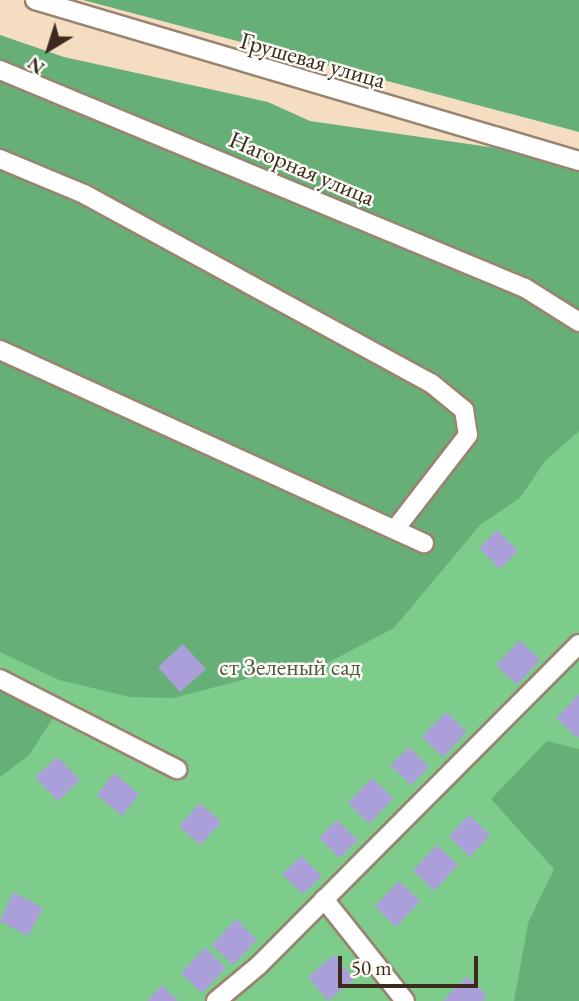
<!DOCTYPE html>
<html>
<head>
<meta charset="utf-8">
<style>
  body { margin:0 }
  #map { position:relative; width:579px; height:1001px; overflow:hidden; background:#f5ddc2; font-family:"EB Garamond",serif }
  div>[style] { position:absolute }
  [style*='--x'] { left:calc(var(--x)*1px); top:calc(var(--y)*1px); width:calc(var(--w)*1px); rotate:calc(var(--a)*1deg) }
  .green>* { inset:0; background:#7ecc8c }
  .forest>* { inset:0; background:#66b078 }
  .building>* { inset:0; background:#ab9fd9 }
  .roads { filter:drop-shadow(2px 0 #988470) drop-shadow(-2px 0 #988470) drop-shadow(0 2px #988470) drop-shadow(0 -2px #988470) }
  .minor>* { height:18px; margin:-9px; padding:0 9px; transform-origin:9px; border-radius:9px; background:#fff }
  span { translate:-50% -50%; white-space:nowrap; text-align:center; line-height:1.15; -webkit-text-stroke:5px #fdfcf7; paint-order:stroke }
  .street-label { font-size:24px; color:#3b2a1e }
  .park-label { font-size:24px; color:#4f5b3f }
  .north { position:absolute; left:14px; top:14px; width:70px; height:70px; -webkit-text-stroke:5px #fdfcf7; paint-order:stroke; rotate:218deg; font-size:19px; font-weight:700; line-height:28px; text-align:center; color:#3b2a1e }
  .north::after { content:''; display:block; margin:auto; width:24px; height:32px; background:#3b2a1e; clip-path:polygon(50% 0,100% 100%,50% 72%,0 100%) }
  .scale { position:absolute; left:338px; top:956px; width:140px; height:32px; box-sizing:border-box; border:4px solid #3b2a1e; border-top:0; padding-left:9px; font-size:21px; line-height:24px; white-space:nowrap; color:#3b2a1e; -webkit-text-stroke:5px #fdfcf7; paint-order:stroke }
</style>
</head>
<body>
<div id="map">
  <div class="green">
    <div style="clip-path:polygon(0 83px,579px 332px,579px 1001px,0 1001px)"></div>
  </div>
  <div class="forest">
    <div style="clip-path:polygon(83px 0,579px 0,579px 132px)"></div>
    <div style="clip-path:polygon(0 35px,64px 57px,268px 102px,310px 121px,524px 152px,579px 168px,579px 431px,545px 461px,520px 498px,480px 525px,394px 628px,314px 670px,264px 674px,174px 698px,130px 697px,59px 680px,0 652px)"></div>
    <div style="clip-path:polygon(0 690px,53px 718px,29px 755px,0 777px)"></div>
    <div style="clip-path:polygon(547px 741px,579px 749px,579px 1001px,514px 1001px,528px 923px,554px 869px,491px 799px)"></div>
  </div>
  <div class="building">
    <div style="clip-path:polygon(497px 530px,518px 551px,500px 569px,479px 548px)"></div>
    <div style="clip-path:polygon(520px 640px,540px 660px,517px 685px,496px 665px)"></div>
    <div style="clip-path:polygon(183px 644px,206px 669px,180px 692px,158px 667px)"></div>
    <div style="clip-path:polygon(579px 694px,579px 736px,577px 738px,556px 718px)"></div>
    <div style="clip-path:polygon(446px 712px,467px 732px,443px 757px,422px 737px)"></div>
    <div style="clip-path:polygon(409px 747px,429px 767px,411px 785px,390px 765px)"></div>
    <div style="clip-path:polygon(58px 757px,80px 780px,58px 801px,35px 777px)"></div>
    <div style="clip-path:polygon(114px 773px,139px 794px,122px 816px,97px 795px)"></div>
    <div style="clip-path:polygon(372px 778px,393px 798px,369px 824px,348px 803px)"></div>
    <div style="clip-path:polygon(200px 803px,221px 822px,200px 845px,179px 826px)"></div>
    <div style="clip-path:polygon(469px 815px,490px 835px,470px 857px,449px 836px)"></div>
    <div style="clip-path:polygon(337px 820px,358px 840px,340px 858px,319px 838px)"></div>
    <div style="clip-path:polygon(437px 845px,458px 865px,434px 891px,413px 870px)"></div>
    <div style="clip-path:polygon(301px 856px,322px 876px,303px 894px,282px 874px)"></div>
    <div style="clip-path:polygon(399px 881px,420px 901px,396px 927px,375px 906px)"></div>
    <div style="clip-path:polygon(13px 892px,43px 908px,28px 936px,0 921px)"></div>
    <div style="clip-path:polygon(236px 919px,257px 940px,233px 965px,212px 945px)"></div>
    <div style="clip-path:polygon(205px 947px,226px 968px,202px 993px,181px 973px)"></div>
    <div style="clip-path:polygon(334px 955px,354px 979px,328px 1001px,308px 977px)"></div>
    <div style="clip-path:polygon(467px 976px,487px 996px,483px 1001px,443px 1001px)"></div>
    <div style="clip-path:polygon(162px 985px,178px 1001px,147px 1001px)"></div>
  </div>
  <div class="roads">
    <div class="minor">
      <div style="--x:35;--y:0;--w:567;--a:16.49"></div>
      <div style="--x:0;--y:70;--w:568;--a:22.55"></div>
      <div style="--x:525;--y:288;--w:64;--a:32.2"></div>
      <div style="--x:0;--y:159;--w:91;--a:22.6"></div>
      <div style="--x:84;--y:194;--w:395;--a:28.6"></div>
      <div style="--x:431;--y:383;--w:43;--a:39.3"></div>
      <div style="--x:464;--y:410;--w:25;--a:81"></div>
      <div style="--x:468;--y:435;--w:118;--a:127.7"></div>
      <div style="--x:0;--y:350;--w:466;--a:24.5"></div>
      <div style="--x:0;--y:679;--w:199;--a:27"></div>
      <div style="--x:324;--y:899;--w:130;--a:51.5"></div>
      <div style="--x:216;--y:1001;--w:56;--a:-39.9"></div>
      <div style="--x:259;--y:965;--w:453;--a:-45.1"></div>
    </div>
  </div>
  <div class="street-label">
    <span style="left:313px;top:60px;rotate:16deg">Грушевая улица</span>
    <span style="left:302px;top:168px;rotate:23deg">Нагорная улица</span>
  </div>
  <div class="park-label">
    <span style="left:290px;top:667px">ст Зеленый сад</span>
  </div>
  <div class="north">N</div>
  <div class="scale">50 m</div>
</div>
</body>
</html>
